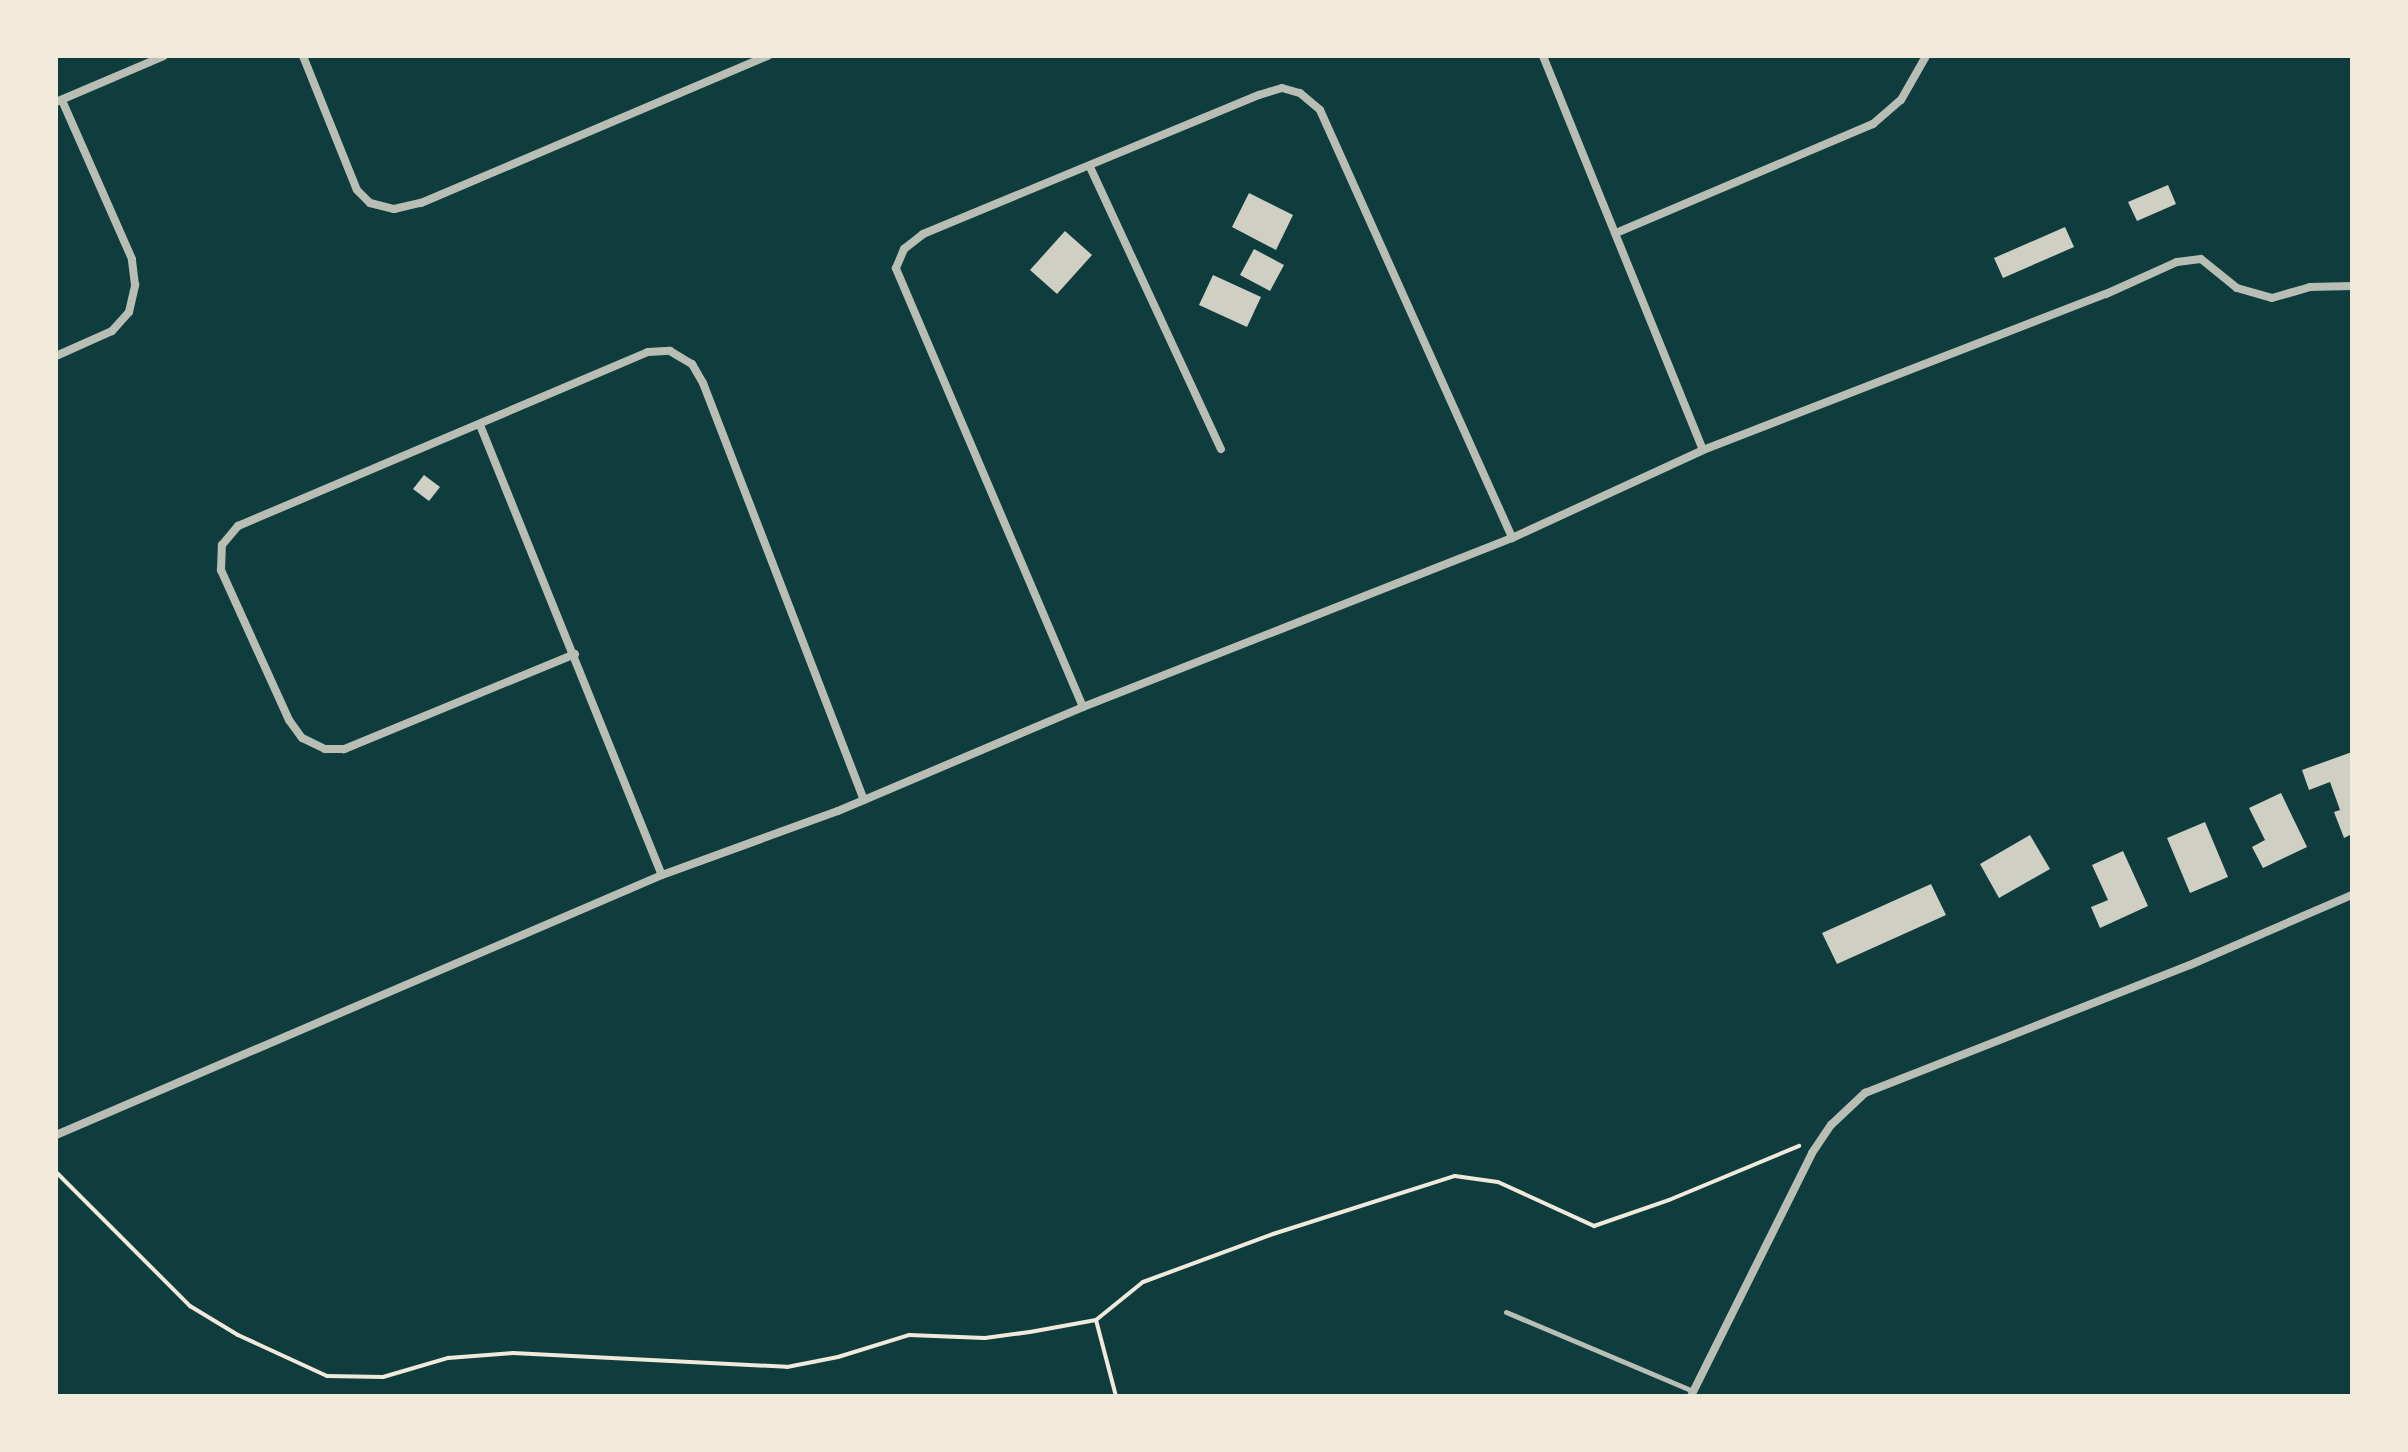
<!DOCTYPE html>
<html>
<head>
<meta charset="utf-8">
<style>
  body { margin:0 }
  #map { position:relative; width:2408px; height:1452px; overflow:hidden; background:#0f3d3e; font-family:Montserrat,sans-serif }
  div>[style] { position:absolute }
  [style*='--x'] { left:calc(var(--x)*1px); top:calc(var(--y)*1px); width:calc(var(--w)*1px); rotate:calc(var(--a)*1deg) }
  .building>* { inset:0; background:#cfcfc3 }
  .path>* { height:4px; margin:-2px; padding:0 2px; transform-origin:2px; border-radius:2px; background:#f1e9da }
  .service>* { height:5px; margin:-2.5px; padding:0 2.5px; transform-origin:2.5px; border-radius:2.5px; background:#b8beb3 }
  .minor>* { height:8px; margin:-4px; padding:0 4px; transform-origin:4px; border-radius:4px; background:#b8beb3 }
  span { translate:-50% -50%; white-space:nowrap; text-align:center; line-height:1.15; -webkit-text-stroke:6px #f1e9da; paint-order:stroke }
  .frame { position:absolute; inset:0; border:58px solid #f1e9da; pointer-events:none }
</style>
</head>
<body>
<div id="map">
  <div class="building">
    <div style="clip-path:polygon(2168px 185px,2176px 204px,2137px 221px,2128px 202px)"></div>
    <div style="clip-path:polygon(1249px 193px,1293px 215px,1276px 250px,1232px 227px)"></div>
    <div style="clip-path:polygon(2065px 227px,2074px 247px,2003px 278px,1994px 258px)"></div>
    <div style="clip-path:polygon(1065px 231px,1092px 255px,1057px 294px,1030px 270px)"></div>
    <div style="clip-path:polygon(1254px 249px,1284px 265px,1270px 291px,1240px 275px)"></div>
    <div style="clip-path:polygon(1213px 275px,1261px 297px,1247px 327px,1199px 305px)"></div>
    <div style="clip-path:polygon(424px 475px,440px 487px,429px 501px,413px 489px)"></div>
    <div style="clip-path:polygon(2352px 752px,2352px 834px,2344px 838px,2334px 812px,2340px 810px,2330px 782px,2309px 790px,2302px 770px)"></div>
    <div style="clip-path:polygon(2281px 793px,2307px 847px,2263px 868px,2252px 847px,2265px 840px,2249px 808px)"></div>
    <div style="clip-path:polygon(2205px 822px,2228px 877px,2190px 893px,2167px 838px)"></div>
    <div style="clip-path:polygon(2030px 835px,2050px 869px,1999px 898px,1980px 864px)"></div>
    <div style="clip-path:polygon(2123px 851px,2148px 906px,2100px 928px,2091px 907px,2108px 900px,2092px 865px)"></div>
    <div style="clip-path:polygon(1931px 884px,1946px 915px,1837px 964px,1822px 933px)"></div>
  </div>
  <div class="path">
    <div style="--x:56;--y:1172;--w:190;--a:45"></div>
    <div style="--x:190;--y:1306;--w:56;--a:31.1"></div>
    <div style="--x:238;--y:1335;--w:98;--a:24.7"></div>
    <div style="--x:327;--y:1376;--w:56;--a:1"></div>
    <div style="--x:383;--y:1377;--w:68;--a:-16.3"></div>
    <div style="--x:448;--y:1358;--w:65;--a:-4.4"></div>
    <div style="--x:513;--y:1353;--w:274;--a:2.9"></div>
    <div style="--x:787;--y:1367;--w:52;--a:-11.1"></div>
    <div style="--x:838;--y:1357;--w:74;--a:-17.2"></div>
    <div style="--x:909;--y:1335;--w:76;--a:2.3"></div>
    <div style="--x:985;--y:1338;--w:45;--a:-7.6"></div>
    <div style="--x:1030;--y:1332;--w:67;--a:-10.3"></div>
    <div style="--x:1096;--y:1320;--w:60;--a:-39"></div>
    <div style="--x:1143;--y:1282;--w:139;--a:-20.3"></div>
    <div style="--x:1273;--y:1234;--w:191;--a:-17.7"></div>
    <div style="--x:1455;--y:1176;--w:43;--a:7.9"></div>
    <div style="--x:1498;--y:1182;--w:106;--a:24.6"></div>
    <div style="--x:1594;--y:1226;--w:79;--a:-19.1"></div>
    <div style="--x:1669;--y:1200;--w:141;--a:-22.6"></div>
    <div style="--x:1096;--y:1320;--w:79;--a:75.3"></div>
  </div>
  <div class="service">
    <div style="--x:1506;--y:1312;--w:203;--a:22.9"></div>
  </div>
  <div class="minor">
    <div style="--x:303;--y:56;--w:144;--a:68.1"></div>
    <div style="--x:357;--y:190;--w:18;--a:45"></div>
    <div style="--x:370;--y:203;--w:25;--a:14"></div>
    <div style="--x:394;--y:209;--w:28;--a:-13"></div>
    <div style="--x:421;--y:203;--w:377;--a:-23"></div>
    <div style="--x:1543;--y:56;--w:425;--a:67.9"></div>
    <div style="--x:56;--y:102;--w:117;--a:-23.1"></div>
    <div style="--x:1090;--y:167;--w:311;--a:65.1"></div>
    <div style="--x:1616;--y:233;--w:279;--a:-23"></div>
    <div style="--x:1873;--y:124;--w:37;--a:-41"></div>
    <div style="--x:1901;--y:100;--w:51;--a:-60.4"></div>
    <div style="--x:56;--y:356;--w:61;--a:-24.1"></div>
    <div style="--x:112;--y:331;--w:25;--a:-48"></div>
    <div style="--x:129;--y:312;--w:28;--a:-77"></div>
    <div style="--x:135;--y:285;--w:26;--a:-97"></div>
    <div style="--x:132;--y:259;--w:174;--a:-113.8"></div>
    <div style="--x:480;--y:425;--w:485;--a:68"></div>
    <div style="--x:575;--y:654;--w:250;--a:157.6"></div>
    <div style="--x:344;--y:749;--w:19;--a:180"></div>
    <div style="--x:325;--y:749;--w:25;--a:-154"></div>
    <div style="--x:302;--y:738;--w:22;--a:-126"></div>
    <div style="--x:289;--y:720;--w:165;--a:-114.4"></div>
    <div style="--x:221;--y:570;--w:25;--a:-88"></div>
    <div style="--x:222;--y:545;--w:25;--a:-50"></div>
    <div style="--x:238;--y:526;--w:445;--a:-23"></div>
    <div style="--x:648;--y:352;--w:22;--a:-3"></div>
    <div style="--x:670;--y:351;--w:26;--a:31"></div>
    <div style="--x:692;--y:364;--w:22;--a:60"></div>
    <div style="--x:703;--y:383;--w:447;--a:68.9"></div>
    <div style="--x:1083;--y:707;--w:477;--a:-113.1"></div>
    <div style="--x:896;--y:268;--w:21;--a:-67"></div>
    <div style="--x:904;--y:249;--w:24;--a:-38"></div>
    <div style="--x:923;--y:234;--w:364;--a:-22.5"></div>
    <div style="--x:1259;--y:95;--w:24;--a:-17"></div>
    <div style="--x:1282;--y:88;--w:19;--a:16"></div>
    <div style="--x:1300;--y:93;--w:26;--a:40"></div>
    <div style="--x:1320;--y:110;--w:469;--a:65.8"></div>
    <div style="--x:56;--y:1135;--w:659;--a:-23.22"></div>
    <div style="--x:662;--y:875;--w:187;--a:-20"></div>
    <div style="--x:838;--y:811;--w:266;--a:-23"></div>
    <div style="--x:1083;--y:707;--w:461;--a:-21.5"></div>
    <div style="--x:1512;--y:538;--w:210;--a:-24.7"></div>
    <div style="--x:1703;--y:450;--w:432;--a:-21.2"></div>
    <div style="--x:2106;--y:294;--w:78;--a:-24.3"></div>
    <div style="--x:2177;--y:262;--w:24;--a:-7"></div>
    <div style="--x:2201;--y:259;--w:46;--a:38.9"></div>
    <div style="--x:2237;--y:288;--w:36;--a:16"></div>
    <div style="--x:2272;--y:298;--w:40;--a:-16"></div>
    <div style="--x:2310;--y:287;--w:42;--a:-1.4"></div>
    <div style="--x:1691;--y:1396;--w:271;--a:-63.5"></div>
    <div style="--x:1812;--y:1153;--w:34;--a:-56"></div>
    <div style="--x:1831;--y:1125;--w:47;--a:-43.3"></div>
    <div style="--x:1865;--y:1093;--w:349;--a:-21.5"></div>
    <div style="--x:2190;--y:965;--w:176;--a:-23.4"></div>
  </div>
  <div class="frame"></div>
</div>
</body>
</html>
